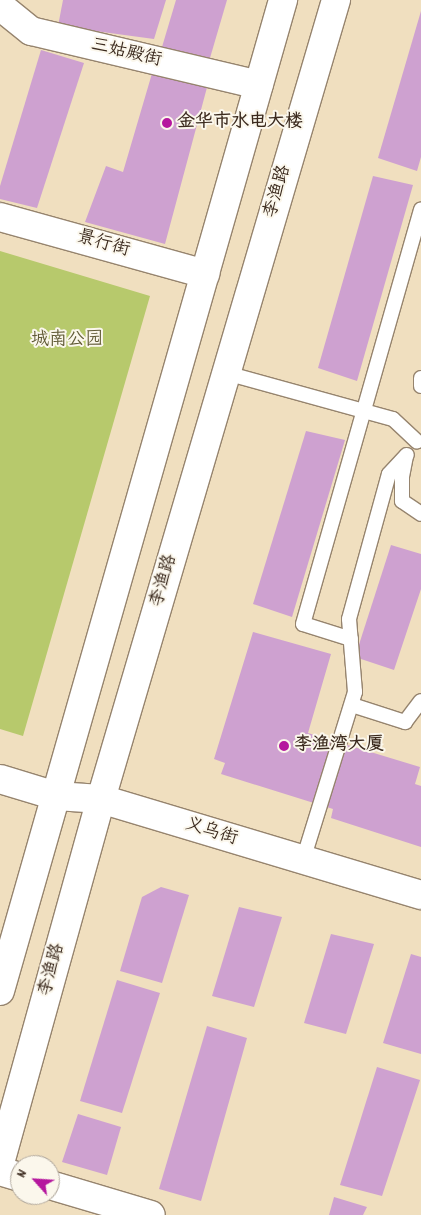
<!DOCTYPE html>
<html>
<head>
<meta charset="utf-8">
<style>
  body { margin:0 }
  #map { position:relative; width:421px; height:1215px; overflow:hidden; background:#f0dfbf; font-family:Dekko,"LXGW WenKai TC",sans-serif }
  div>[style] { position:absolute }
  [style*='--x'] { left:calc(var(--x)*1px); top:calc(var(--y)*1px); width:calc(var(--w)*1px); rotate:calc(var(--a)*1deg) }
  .green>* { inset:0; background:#b7c96c }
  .building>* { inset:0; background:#cea1d0 }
  .roads { filter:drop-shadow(1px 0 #96846e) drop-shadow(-1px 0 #96846e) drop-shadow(0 1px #96846e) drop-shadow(0 -1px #96846e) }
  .service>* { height:14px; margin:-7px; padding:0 7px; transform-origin:7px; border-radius:7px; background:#fff }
  .minor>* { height:28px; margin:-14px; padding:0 14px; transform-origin:14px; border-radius:14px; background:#fff }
  .tertiary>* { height:28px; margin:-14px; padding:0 14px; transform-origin:14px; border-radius:14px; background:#fff }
  .secondary>* { height:28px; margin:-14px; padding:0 14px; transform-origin:14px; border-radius:14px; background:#fff }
  .dots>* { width:14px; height:14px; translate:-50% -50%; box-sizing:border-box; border:2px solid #fbf7ec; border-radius:50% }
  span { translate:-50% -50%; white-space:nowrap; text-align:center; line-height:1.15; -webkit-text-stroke:4px #fbf7ec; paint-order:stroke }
  .street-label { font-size:18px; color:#3b2a1e }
  .poi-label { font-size:18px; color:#3b2a1e; font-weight:700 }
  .left { translate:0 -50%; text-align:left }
  .park-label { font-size:18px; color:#605a35 }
  .north { position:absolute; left:10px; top:1155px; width:50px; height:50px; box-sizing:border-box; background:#fbf7ec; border:1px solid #aea59a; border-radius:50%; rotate:296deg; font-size:14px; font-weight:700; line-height:20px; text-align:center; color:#3b2a1e }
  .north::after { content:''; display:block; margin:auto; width:18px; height:22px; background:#b5179e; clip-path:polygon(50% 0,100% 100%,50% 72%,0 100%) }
</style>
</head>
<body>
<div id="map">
  <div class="green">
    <div style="clip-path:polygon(0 251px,150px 296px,23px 736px,0 729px)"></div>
  </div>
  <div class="building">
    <div style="clip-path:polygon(63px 0,166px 0,154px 39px,58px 26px)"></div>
    <div style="clip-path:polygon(176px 0,227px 0,210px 58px,162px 47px)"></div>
    <div style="clip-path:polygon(421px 11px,421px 157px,417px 171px,378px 158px)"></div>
    <div style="clip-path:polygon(41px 50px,84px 63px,37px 208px,0 199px,0 186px)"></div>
    <div style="clip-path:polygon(153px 70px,209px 80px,165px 244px,85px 222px,106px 166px,123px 172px)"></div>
    <div style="clip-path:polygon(373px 176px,413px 185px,357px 381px,318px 368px)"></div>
    <div style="clip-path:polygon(306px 431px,345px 440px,292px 617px,253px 604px)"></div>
    <div style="clip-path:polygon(391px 545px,421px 554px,421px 589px,394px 670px,355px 657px)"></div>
    <div style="clip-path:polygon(253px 632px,331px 654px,308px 733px,420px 767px,415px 784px,421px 786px,421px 847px,331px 818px,333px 809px,221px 774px,225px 763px,214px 759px)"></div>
    <div style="clip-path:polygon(161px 887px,189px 895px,162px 983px,120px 971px,142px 897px)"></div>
    <div style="clip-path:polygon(239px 907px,282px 917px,254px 1007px,212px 996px)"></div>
    <div style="clip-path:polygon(331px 934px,374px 944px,346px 1034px,304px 1023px)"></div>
    <div style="clip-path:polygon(411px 954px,421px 957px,421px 1054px,383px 1043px)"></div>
    <div style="clip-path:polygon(117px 980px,160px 993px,122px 1113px,80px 1101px)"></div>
    <div style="clip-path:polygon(207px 1026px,247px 1038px,201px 1201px,159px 1189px)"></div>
    <div style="clip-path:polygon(377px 1067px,420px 1080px,382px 1196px,340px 1185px)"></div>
    <div style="clip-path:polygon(78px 1114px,121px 1127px,107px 1175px,62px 1162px)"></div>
    <div style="clip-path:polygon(334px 1197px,367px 1207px,363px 1215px,329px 1215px)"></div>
  </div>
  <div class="roads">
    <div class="service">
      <div style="--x:226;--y:373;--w:173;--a:15.4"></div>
      <div style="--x:393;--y:419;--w:33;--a:43"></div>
      <div style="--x:421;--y:378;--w:8;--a:90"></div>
      <div style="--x:406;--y:456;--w:20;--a:101"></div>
      <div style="--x:402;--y:476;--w:25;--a:90"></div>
      <div style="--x:402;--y:501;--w:23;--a:34"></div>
      <div style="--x:351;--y:639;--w:50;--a:-162.6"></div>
      <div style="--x:303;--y:624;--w:431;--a:-74.1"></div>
      <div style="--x:352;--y:705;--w:56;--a:17.8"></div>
      <div style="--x:405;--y:722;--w:26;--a:-53"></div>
      <div style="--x:303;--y:860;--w:176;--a:-72.8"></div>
      <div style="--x:355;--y:692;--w:73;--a:-94.7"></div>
      <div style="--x:349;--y:619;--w:150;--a:-74.6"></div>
      <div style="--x:389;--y:474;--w:26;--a:-47"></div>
    </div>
    <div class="minor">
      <div style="--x:0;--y:6;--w:40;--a:39"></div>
      <div style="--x:31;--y:31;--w:234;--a:13.3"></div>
      <div style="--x:0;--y:217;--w:213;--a:15.5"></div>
      <div style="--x:0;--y:1171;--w:21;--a:17"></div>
      <div style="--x:50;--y:1185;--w:105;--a:16.5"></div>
    </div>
    <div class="tertiary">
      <div style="--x:0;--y:779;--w:59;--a:16.9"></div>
      <div style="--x:56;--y:796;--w:45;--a:3.8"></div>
      <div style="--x:101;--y:799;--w:334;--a:16.7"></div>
    </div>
    <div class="secondary">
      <div style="--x:0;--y:991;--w:1031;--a:-74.06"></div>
      <div style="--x:0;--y:1163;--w:378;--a:-74.5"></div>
      <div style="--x:101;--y:799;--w:833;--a:-73.61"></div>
    </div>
  </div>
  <div class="dots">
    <div style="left:167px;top:123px;background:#b5179e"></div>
    <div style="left:284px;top:746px;background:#b5179e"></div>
  </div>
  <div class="street-label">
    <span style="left:126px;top:54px;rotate:13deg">三姑殿街</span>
    <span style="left:279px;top:192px;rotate:-74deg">李渔路</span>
    <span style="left:103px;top:245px;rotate:16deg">景行街</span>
    <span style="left:165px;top:581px;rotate:-74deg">李渔路</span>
    <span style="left:211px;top:833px;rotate:17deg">义乌街</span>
    <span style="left:53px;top:970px;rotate:-75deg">李渔路</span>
  </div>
  <div class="poi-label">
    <span class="left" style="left:177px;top:123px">金华市水电大楼</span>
    <span class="left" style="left:294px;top:746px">李渔湾大厦</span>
  </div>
  <div class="park-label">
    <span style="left:67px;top:341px">城南公园</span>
  </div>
  <div class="north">N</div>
</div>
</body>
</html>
